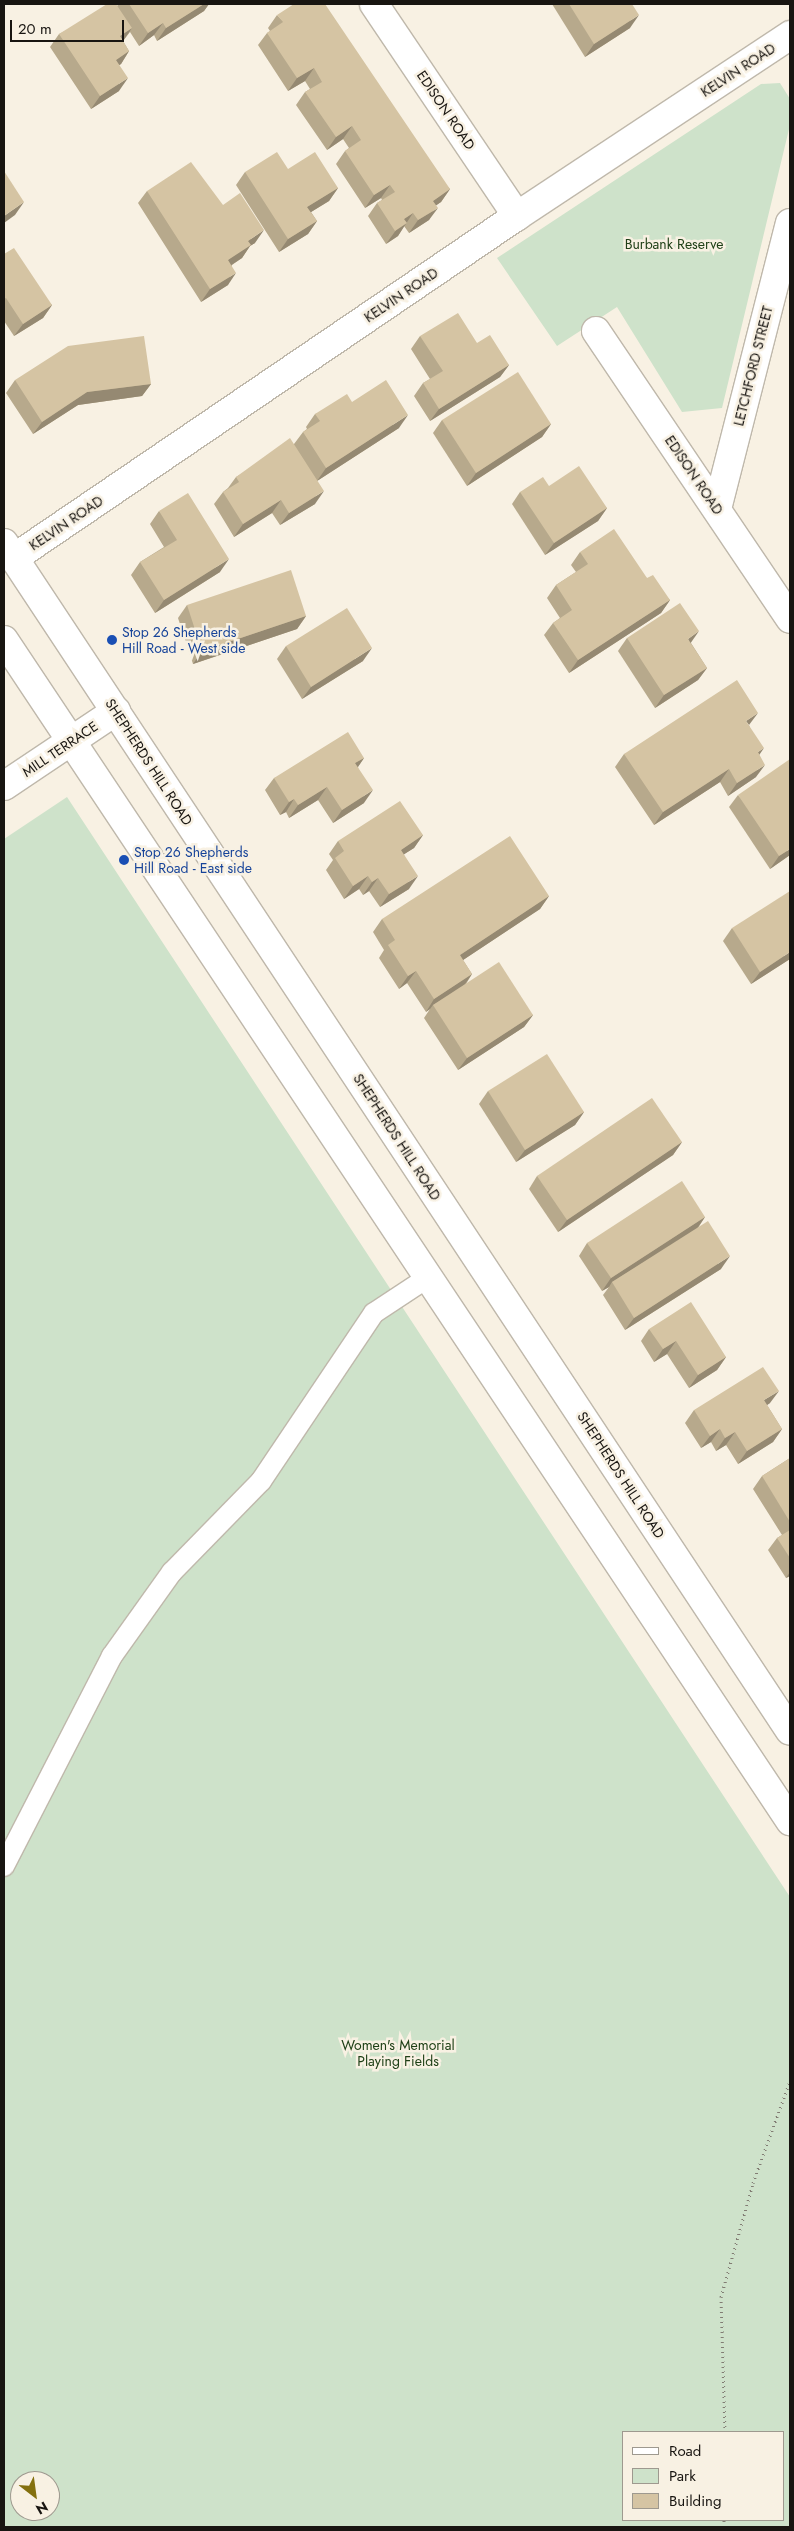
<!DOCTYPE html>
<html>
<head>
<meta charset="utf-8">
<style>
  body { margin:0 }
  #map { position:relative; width:794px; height:2531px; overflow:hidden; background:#f8f1e3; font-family:Jost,sans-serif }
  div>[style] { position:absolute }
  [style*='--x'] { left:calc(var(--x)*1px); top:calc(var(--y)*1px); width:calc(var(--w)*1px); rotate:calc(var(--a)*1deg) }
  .green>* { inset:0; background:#cee2ca }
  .path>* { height:3px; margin-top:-1.5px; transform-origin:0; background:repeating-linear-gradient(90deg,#817c73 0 1px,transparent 0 5px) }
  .roads { filter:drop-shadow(1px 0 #bfb8ab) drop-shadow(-1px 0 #bfb8ab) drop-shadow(0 1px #bfb8ab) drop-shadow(0 -1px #bfb8ab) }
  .service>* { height:20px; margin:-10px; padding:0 10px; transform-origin:10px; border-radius:10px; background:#fff }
  .minor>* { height:28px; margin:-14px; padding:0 14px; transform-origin:14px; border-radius:14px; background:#fff }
  .secondary>* { height:28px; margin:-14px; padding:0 14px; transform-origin:14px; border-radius:14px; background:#fff }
  .wall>* { inset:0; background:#b7a98c }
  .shaded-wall>* { inset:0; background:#958972 }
  .building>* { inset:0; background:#d5c4a3 }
  .dots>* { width:14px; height:14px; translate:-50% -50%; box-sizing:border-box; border:2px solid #f8f1e3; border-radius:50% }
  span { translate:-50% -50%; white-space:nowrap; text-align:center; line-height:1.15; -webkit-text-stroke:5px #f8f1e3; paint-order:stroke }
  .street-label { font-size:14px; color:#181511 }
  .park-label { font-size:14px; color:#1f4017 }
  .transit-label { font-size:14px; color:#164399 }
  .left { translate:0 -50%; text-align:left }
  .frame { position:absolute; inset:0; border:5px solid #181511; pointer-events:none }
  .legend { position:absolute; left:622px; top:2431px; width:162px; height:90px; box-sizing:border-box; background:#f8f1e3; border:1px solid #9e998f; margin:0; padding:6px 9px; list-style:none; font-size:15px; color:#181511 }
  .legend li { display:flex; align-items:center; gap:10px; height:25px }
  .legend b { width:25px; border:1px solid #9e998f }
  .north { position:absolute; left:10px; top:2471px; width:50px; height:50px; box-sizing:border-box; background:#f8f1e3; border:1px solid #9e998f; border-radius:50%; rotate:150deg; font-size:14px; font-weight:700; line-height:20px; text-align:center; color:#181511 }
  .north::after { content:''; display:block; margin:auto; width:18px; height:22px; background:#84700f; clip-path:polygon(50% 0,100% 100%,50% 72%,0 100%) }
  .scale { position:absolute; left:10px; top:20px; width:114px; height:22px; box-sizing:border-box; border:2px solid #181511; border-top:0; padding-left:6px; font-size:15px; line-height:18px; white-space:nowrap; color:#181511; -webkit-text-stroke:4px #f8f1e3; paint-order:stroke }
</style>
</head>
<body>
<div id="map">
  <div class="green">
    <div style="clip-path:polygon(780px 83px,790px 99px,790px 125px,722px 408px,682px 412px,617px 307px,557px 346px,497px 258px,761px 84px)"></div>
    <div style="clip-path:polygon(evenodd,67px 797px,790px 1897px,790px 2527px,4px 2527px,4px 839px,67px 797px,623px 2432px,783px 2432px,783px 2520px,623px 2520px,623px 2432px,67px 797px,20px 2481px,50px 2481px,50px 2511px,20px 2511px,20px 2481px)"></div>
  </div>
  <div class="path">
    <div style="--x:725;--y:2432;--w:135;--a:-91.7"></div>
    <div style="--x:721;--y:2297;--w:118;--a:-74.3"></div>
    <div style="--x:753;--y:2183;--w:109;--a:-70.1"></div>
    <div style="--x:724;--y:2527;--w:7;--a:-90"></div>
  </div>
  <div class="roads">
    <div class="service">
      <div style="--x:4;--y:1866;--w:236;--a:-62.8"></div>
      <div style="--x:112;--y:1656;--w:103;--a:-54.5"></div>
      <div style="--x:172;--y:1572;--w:127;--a:-45.6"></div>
      <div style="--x:261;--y:1481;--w:202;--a:-56.1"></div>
      <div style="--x:374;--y:1313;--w:64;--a:-33.4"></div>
    </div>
    <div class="minor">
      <div style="--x:374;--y:4;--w:256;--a:56"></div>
      <div style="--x:596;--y:331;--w:347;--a:56"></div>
      <div style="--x:717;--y:509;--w:295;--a:-75.7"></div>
      <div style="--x:14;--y:558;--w:608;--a:-34.21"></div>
      <div style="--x:517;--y:216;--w:328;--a:-33.5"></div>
      <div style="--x:4;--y:786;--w:135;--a:-33.8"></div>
    </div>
    <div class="secondary">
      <div style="--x:4;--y:543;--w:1424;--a:56.51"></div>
      <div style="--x:4;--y:640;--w:1419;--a:56.35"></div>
    </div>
  </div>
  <div class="wall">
    <div style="clip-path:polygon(119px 4px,209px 4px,204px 11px,157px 41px,154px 35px,139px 46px,130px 32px,123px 41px,129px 51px,121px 64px,119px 65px,119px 91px,91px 109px,50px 47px,59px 34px,117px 6px)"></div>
    <div style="clip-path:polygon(552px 4px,632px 4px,630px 28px,585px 57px)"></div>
    <div style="clip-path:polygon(277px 15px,450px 189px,441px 202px,436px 205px,429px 220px,409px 233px,404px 226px,398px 236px,386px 244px,368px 216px,377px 203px,382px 200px,381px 198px,365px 208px,336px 164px,345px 151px,349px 148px,343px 139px,327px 150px,296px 105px,305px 92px,310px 89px,305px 81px,288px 91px,258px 45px,267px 33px,270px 31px,268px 28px)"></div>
    <div style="clip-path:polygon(288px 169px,338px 188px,329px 201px,311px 212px,317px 221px,308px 234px,279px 252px,236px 185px,245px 172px)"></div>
    <div style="clip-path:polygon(147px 191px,223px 205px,255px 243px,250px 246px,242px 258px,232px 265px,228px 285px,201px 302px,138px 203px)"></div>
    <div style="clip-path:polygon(4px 254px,52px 305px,43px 318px,14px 336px,4px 321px)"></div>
    <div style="clip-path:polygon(420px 336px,477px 343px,509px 365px,500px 377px,430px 421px,414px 396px,423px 383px,430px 379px,411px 349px)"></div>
    <div style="clip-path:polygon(15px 380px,151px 384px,142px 396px,78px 405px,33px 434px,6px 393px)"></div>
    <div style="clip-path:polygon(352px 402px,399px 428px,317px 481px,315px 504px,280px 525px,272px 513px,234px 537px,214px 504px,223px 492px,228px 488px,236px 477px,294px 444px,303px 432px,307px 429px,306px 427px,315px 414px)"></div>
    <div style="clip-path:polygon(442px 420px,551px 424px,542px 437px,467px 486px,433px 433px)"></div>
    <div style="clip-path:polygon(549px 486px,607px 508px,598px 521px,545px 555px,512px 504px,520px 492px)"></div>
    <div style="clip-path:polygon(159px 511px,220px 572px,155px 613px,131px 575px,140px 562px,164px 547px,150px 524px)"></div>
    <div style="clip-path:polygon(580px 552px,647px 578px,670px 600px,661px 613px,569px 673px,544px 635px,553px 623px,560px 618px,547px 598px,556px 585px,576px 572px,571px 565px)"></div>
    <div style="clip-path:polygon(187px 605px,306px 616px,297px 629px,193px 664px,178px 618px)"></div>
    <div style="clip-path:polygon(627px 638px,691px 643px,707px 668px,698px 680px,655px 708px,618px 651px)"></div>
    <div style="clip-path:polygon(286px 646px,363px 661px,302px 699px,277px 659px)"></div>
    <div style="clip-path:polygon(749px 725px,759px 755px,756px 777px,728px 796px,720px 782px,654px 825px,615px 767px,624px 754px)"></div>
    <div style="clip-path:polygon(364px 758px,358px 767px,364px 803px,333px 823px,318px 800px,289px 818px,286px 812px,280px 815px,265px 790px,274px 778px)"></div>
    <div style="clip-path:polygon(738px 795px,790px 855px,770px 869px,729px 807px)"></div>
    <div style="clip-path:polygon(423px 835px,414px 848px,404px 854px,409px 889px,380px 907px,369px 891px,363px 895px,359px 889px,344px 899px,326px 870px,333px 860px,329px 854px,338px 841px)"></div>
    <div style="clip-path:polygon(549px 896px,540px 909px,463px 960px,472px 974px,466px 984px,533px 1015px,524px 1027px,458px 1070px,424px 1018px,430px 1009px,426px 1012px,407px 983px,399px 989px,379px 958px,384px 950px,373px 932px,382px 919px)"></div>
    <div style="clip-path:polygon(732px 928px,790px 959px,751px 984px,723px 941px)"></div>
    <div style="clip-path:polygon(488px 1091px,584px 1112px,575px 1125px,516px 1162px,479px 1104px)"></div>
    <div style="clip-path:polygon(682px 1142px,673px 1155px,558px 1232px,529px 1189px,537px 1176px)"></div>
    <div style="clip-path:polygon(705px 1217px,698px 1228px,721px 1269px,625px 1330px,603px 1295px,609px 1287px,602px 1291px,579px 1256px,587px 1243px)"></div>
    <div style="clip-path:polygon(649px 1329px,726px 1357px,717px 1370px,689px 1388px,667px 1354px,654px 1362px,641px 1341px)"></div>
    <div style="clip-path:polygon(770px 1403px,767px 1405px,782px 1429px,773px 1442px,738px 1464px,726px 1445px,716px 1451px,711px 1442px,701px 1448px,685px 1423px,694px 1410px)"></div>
    <div style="clip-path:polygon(790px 1458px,790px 1576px,786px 1578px,768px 1550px,777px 1538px,782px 1535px,753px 1489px,762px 1476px)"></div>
  </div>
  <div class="shaded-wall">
    <div style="clip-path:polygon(204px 4px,209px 4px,204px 11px,157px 41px,166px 28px)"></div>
    <div style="clip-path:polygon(639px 15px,630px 28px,585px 57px,594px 44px)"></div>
    <div style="clip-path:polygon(163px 23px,154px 35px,139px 46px,148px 33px)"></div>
    <div style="clip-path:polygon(132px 28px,123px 41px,120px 36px)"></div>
    <div style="clip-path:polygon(129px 51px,121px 64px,107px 73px,116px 60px)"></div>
    <div style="clip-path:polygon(314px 68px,305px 81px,288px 91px,297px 78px)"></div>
    <div style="clip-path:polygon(128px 78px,119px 91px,91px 109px,100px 96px)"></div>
    <div style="clip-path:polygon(352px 126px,343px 139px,327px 150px,336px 137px)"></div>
    <div style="clip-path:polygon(390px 185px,381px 198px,365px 208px,374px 195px)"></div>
    <div style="clip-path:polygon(338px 188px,329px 201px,298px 220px,307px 207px)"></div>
    <div style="clip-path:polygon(450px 189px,441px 202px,424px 214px,433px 201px)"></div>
    <div style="clip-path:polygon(24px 202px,15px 215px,4px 223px,4px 216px)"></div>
    <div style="clip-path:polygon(438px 208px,429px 220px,409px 233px,418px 220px)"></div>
    <div style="clip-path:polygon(413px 213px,398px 236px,386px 244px,404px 219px)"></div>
    <div style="clip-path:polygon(317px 221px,308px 234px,279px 252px,288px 239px)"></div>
    <div style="clip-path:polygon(264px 230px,255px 243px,250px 246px,242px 258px,219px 273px,228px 260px,248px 241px)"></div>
    <div style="clip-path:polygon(236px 273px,228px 285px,201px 302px,210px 289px)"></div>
    <div style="clip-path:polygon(52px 305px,43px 318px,14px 336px,23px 324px)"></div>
    <div style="clip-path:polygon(509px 365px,500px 377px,430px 421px,439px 409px)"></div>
    <div style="clip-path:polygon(151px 384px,142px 396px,78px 405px,33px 434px,42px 422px,87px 392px)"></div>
    <div style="clip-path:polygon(408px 415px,399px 428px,317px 481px,326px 468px)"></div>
    <div style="clip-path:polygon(551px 424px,542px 437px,467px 486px,476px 473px)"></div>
    <div style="clip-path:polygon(324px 491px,315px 504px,280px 525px,289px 513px)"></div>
    <div style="clip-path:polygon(281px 500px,272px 513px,234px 537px,243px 524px)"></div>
    <div style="clip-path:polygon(607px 508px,598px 521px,545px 555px,554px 543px)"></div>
    <div style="clip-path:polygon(229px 559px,220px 572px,155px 613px,164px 600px)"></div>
    <div style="clip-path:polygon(670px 600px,661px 613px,569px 673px,578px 660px)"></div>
    <div style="clip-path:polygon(306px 616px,297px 629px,193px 664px,202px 651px)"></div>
    <div style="clip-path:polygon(699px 631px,690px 644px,688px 639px)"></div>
    <div style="clip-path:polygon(372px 648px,363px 661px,302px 699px,311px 687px)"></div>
    <div style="clip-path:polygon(707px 668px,698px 680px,655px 708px,664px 695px)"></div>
    <div style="clip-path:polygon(758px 713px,749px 725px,746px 721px)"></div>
    <div style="clip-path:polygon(764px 748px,755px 761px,758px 752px)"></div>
    <div style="clip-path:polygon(364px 758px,355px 771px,355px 763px)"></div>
    <div style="clip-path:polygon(765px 765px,756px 777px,728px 796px,737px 783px)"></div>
    <div style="clip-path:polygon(729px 769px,720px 782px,654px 825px,663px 812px)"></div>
    <div style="clip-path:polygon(327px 787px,318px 800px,289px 818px,298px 805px)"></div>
    <div style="clip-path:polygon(373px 790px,364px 803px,333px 823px,342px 810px)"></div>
    <div style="clip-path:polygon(294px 799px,286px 812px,280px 815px,289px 802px)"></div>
    <div style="clip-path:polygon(423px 835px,414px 848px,392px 862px,401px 850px)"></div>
    <div style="clip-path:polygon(790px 849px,790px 855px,770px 869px,779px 856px)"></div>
    <div style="clip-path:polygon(368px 876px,359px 889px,344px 899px,353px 886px)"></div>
    <div style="clip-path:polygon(418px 876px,409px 889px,380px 907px,389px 894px)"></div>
    <div style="clip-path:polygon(378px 878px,369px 891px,363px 895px,372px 882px)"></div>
    <div style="clip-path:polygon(549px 896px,540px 909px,451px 968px,460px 955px)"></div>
    <div style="clip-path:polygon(790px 952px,790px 959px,751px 984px,760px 972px)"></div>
    <div style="clip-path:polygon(416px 971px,407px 983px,399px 989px,408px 976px)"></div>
    <div style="clip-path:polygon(472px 974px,463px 987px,433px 1005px,430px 1009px,426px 1012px,434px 999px)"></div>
    <div style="clip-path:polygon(533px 1015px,524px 1027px,458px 1070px,467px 1058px)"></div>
    <div style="clip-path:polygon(584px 1112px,575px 1125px,516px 1162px,525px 1150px)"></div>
    <div style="clip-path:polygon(682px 1142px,673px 1155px,558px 1232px,567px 1220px)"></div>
    <div style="clip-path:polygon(705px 1217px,696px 1230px,612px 1282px,609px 1287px,602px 1291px,611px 1278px)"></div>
    <div style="clip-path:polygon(730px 1256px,721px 1269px,625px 1330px,634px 1318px)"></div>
    <div style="clip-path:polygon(676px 1341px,667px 1354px,654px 1362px,663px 1349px)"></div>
    <div style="clip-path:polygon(726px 1357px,717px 1370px,689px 1388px,698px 1375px)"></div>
    <div style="clip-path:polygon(779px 1391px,770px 1403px,755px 1413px,764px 1400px)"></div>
    <div style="clip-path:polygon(720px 1429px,711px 1442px,701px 1448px,710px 1436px)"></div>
    <div style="clip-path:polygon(782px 1429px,773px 1442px,738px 1464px,747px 1451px)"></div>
    <div style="clip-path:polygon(735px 1432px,726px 1445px,716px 1451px,725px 1438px)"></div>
    <div style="clip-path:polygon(790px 1572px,790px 1576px,786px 1578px)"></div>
  </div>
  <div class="building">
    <div style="clip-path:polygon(107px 4px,116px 4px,132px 28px,120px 36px,129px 51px,116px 60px,128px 78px,100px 96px,59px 34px)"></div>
    <div style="clip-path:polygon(129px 4px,204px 4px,166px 28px,163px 23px,148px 33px)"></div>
    <div style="clip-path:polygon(294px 4px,325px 4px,450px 189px,433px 201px,438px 208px,418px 220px,413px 213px,404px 219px,407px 223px,395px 231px,377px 203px,395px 192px,390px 185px,374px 195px,345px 151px,361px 140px,352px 126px,336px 137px,305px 92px,322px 82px,314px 68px,297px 78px,267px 33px,283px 22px,277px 15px)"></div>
    <div style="clip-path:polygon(569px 4px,632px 4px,639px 15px,594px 44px)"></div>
    <div style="clip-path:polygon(277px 152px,288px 169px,315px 152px,338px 188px,307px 207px,317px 221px,288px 239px,245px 172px)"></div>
    <div style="clip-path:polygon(191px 162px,223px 205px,240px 193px,264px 230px,248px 241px,251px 245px,228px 260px,236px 273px,210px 289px,147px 191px)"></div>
    <div style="clip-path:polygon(4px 171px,24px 202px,4px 216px)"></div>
    <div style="clip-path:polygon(14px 248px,52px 305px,23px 324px,6px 298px,4px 299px,4px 254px)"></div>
    <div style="clip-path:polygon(458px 313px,477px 343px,490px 335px,509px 365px,439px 409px,423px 383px,443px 371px,420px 336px)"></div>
    <div style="clip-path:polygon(144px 336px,151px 384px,87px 392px,42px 422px,15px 380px,68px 346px)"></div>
    <div style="clip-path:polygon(518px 372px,551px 424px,476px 473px,442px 420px)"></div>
    <div style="clip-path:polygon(386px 380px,408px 415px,326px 468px,303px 432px,320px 421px,315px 414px,347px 394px,352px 402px)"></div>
    <div style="clip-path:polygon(290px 438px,324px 491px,289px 513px,281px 500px,243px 524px,223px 492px,239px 482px,236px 477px)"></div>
    <div style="clip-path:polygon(579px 466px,607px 508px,554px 543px,520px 492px,543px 477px,549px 486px)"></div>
    <div style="clip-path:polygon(188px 493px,229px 559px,164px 600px,140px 562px,177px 540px,159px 511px)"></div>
    <div style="clip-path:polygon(614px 529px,647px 578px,653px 575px,670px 600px,578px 660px,553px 623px,572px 610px,556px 585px,588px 564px,580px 552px)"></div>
    <div style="clip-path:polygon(291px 570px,306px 616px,202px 651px,187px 605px)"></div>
    <div style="clip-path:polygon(680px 603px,699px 631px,688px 639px,707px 668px,664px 695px,627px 638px)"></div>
    <div style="clip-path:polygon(347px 608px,372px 648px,311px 687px,286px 646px)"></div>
    <div style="clip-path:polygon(737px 680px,758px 713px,746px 721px,764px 748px,758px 752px,765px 765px,737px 783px,729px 769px,663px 812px,624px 754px)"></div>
    <div style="clip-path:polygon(348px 732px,364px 758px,355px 763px,373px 790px,342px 810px,327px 787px,298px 805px,294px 799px,289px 802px,274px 778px)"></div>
    <div style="clip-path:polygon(790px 759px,790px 849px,779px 856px,738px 795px)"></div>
    <div style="clip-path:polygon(400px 801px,423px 835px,401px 850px,418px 876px,389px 894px,378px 878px,372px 882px,368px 876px,353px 886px,335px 858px,344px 851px,338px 841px)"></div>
    <div style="clip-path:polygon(510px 836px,549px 896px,460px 955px,472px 974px,434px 999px,416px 971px,408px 976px,388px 945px,395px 940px,382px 919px)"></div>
    <div style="clip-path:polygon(790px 891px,790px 952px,760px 972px,732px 928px)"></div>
    <div style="clip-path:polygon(499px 962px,533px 1015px,467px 1058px,433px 1005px)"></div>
    <div style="clip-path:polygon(547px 1054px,584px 1112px,525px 1150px,488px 1091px)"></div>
    <div style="clip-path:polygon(652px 1098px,682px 1142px,567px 1220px,537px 1176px)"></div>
    <div style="clip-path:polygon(682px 1181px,705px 1217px,611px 1278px,587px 1243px)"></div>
    <div style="clip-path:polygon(708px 1221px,730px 1256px,634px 1318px,612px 1282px)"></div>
    <div style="clip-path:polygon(691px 1302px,726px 1357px,698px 1375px,676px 1341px,663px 1349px,649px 1329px)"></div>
    <div style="clip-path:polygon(763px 1367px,779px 1391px,764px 1400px,782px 1429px,747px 1451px,735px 1432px,725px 1438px,720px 1429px,710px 1436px,694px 1410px)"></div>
    <div style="clip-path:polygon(790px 1458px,790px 1522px,762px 1476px)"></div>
    <div style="clip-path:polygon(790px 1530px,790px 1558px,777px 1538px)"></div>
  </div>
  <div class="dots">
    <div style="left:112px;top:640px;background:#1a4fb4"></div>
    <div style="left:124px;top:860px;background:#1a4fb4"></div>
  </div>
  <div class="street-label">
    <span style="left:738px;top:70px;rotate:-33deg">KELVIN ROAD</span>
    <span style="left:446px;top:110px;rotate:56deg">EDISON ROAD</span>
    <span style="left:401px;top:295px;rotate:-34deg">KELVIN ROAD</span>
    <span style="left:753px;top:366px;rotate:-76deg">LETCHFORD STREET</span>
    <span style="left:694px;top:475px;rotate:56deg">EDISON ROAD</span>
    <span style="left:66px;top:523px;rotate:-34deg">KELVIN ROAD</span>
    <span style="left:60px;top:749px;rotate:-34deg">MILL TERRACE</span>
    <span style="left:149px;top:762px;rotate:57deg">SHEPHERDS HILL ROAD</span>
    <span style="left:397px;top:1137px;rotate:57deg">SHEPHERDS HILL ROAD</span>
    <span style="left:621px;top:1475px;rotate:57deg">SHEPHERDS HILL ROAD</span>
  </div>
  <div class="park-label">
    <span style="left:674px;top:244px">Burbank Reserve</span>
    <span style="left:398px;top:2053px">Women's Memorial<br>Playing Fields</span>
  </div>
  <div class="transit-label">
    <span class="left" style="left:122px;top:640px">Stop 26 Shepherds<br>Hill Road - West side</span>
    <span class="left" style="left:134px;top:860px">Stop 26 Shepherds<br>Hill Road - East side</span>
  </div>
  <div class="frame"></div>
  <ul class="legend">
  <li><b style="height:6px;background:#fff"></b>Road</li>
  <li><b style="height:14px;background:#cee2ca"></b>Park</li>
  <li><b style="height:14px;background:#d5c4a3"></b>Building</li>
  </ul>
  <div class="north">N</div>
  <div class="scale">20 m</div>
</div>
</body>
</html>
